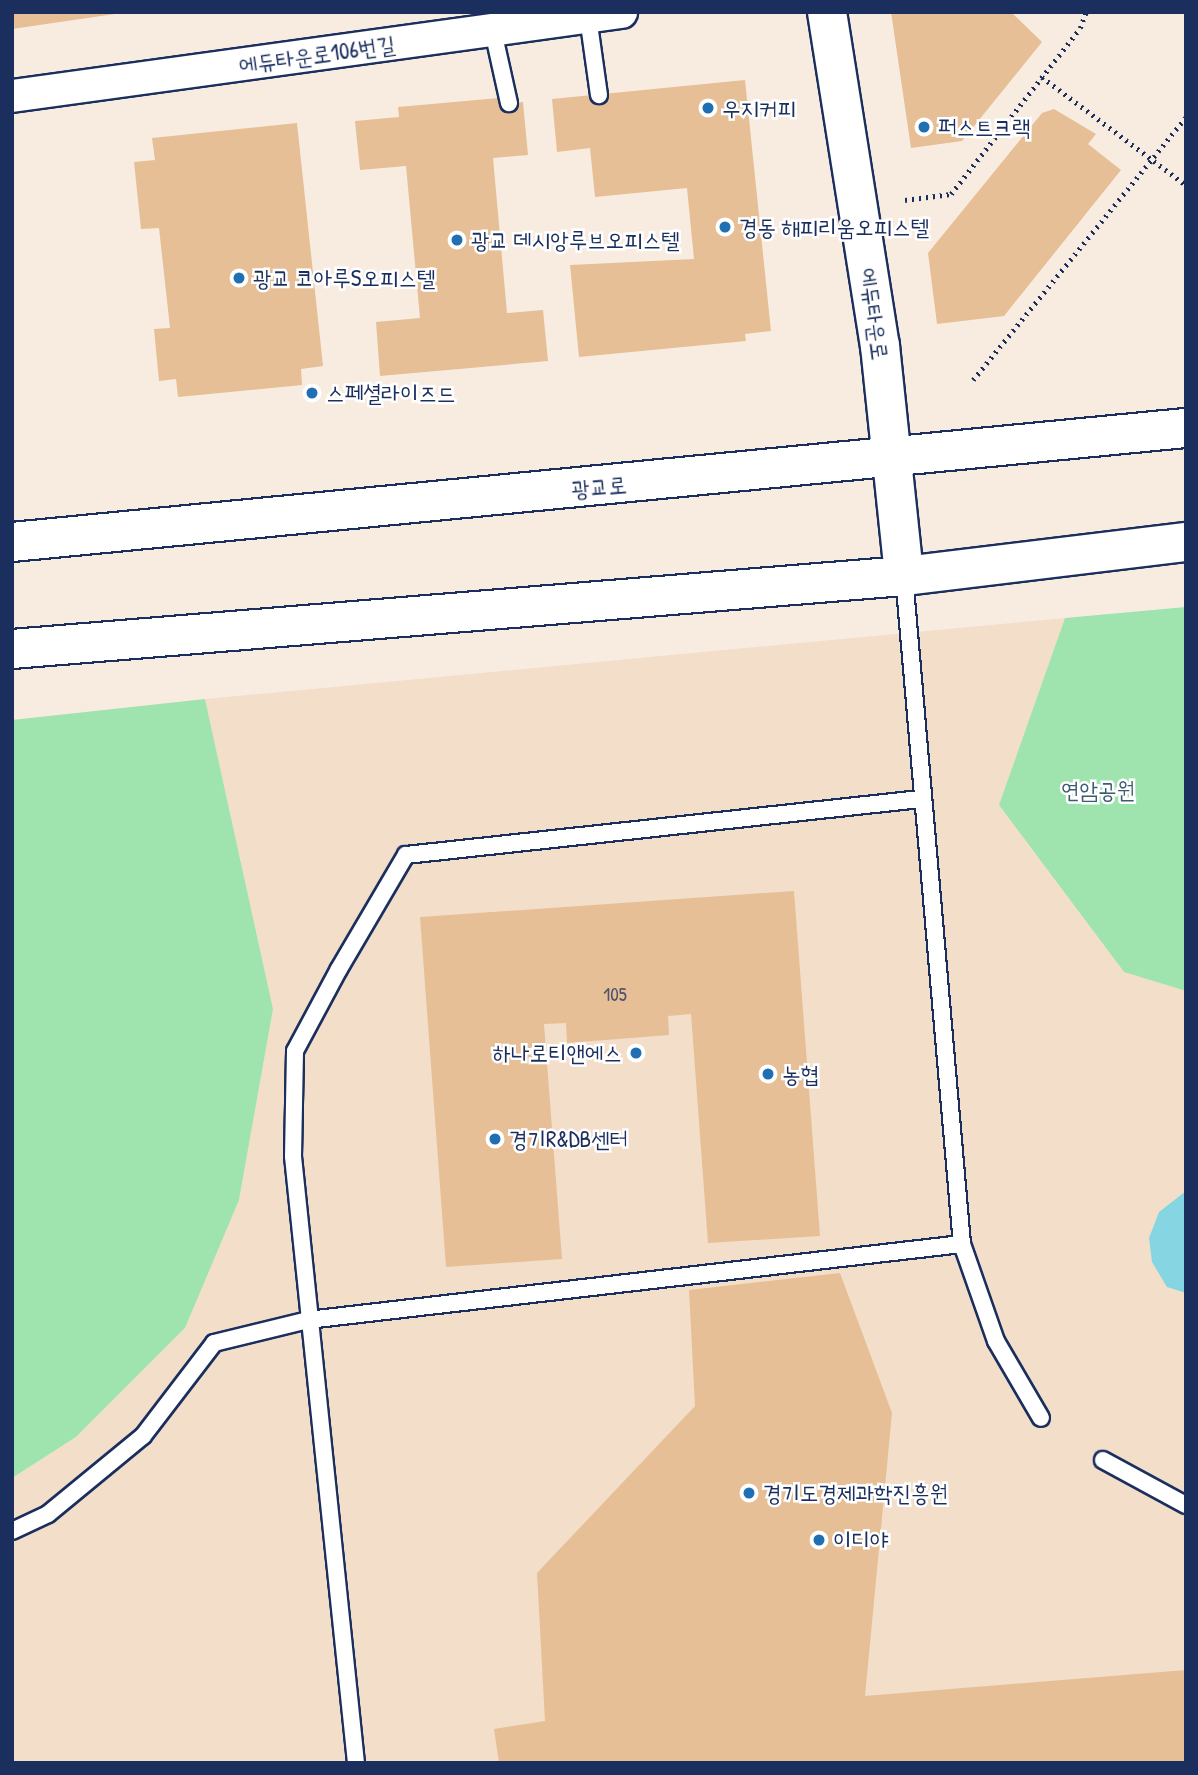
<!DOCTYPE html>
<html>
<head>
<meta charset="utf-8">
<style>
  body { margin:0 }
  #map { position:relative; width:1198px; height:1775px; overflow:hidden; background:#f8ece0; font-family:"Patrick Hand","Poor Story",sans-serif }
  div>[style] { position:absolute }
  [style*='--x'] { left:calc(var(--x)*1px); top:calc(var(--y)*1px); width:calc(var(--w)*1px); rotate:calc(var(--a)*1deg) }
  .built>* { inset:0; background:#f3deca }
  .green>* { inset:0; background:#9fe3af }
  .water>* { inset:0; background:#86d5e3 }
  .building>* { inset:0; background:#e6bf96 }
  .path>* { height:4.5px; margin-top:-2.25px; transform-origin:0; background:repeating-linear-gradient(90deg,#1b2f5e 0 2px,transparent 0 7px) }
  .roads { filter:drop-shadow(2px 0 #1b2f5e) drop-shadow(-2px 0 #1b2f5e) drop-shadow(0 2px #1b2f5e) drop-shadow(0 -2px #1b2f5e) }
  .service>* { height:16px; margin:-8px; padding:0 8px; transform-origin:8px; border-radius:8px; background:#fff }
  .minor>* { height:32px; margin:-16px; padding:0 16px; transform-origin:16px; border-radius:16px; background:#fff }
  .tertiary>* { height:38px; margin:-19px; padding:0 19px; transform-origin:19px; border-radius:19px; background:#fff }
  .secondary>* { height:38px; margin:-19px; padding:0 19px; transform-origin:19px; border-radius:19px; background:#fff }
  .dots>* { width:19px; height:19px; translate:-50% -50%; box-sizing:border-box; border:4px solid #fff; border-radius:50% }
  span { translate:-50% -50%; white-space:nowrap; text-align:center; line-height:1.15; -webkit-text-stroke:5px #fff; paint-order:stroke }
  .number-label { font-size:19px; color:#4e536c }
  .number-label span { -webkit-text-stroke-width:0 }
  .street-label { font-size:23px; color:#1b2f5e }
  .poi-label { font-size:23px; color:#1b2f5e }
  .left { translate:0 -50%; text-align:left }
  .right { translate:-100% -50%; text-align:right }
  .park-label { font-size:23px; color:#3c5c72 }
  .frame { position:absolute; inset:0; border:14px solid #1b2f5e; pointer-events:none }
</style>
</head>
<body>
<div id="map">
  <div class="built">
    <div style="clip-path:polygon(1065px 618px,999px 805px,1124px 972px,1186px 991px,1186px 1763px,12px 1763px,12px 1478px,76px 1437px,185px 1328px,239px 1200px,273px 1009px,205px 699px)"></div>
  </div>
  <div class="green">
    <div style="clip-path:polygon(1186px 607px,1186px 991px,1124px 972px,999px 805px,1065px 618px)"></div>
    <div style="clip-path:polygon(205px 699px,273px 1009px,239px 1200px,185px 1328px,76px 1437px,12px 1478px,12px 720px)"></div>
  </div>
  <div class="water">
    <div style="clip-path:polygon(1186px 1191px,1186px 1293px,1167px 1287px,1152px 1262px,1149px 1238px,1159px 1212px)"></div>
  </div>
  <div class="building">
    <div style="clip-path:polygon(12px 12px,115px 12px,115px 14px,12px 29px)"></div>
    <div style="clip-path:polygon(891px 12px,1011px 12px,1042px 42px,962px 141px,911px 148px)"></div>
    <div style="clip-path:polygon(745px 80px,771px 331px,745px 334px,746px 341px,579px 357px,570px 265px,694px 259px,687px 188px,595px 197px,590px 148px,557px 152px,552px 99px)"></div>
    <div style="clip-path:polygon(499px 98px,500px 104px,523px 102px,528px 155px,493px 158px,507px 313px,543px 310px,548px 361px,380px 376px,376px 322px,420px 318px,406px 166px,360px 170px,355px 121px,399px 117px,398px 107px)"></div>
    <div style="clip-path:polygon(1054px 109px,1096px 134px,1088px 144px,1121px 170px,1004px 316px,937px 324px,928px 253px,1042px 113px)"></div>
    <div style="clip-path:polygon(297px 123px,323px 366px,301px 369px,302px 385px,178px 397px,176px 379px,159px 381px,154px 329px,170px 328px,159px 228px,141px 229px,134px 162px,155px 160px,152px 138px)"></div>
    <div style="clip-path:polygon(794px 891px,820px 1236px,708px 1243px,691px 1014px,668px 1016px,669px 1035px,567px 1043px,566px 1023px,544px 1024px,562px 1259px,446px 1267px,420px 917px)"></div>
    <div style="clip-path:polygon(840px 1273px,892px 1413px,865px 1696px,1186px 1670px,1186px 1763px,499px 1763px,494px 1729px,545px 1721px,537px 1573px,695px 1406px,689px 1290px)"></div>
  </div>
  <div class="path">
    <div style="--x:1042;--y:77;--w:180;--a:36.9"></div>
    <div style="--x:905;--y:200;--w:46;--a:-7.4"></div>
    <div style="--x:951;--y:194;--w:210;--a:-52.1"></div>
    <div style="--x:1080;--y:28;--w:17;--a:-69"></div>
    <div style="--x:973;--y:380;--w:338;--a:-51"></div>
  </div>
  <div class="roads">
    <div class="service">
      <div style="--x:588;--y:17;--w:79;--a:82"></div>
      <div style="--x:493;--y:31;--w:74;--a:77.5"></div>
      <div style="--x:904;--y:576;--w:671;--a:85.04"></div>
      <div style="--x:962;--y:1244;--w:103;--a:70.7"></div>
      <div style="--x:996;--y:1341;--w:89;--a:59.7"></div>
      <div style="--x:1103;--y:1460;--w:94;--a:28.5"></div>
      <div style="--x:12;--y:1531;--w:40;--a:-25"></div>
      <div style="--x:48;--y:1514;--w:123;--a:-39.4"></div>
      <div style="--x:143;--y:1436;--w:117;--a:-52.6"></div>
      <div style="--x:214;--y:1343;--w:97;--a:-13.7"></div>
      <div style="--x:308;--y:1320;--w:658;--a:-6.63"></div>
      <div style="--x:356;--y:1763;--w:610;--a:-95.93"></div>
      <div style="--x:293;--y:1156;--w:105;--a:-88.9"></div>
      <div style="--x:295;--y:1051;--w:93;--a:-61.8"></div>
      <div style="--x:339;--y:969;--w:132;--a:-59.6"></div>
      <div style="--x:406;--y:855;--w:518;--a:-6.21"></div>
    </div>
    <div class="minor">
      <div style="--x:12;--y:96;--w:615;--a:-7.85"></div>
    </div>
    <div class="tertiary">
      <div style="--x:827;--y:12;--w:338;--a:81"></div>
      <div style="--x:880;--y:346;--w:231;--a:84"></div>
    </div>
    <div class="secondary">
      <div style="--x:12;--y:542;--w:1180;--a:-5.55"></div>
      <div style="--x:12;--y:649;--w:895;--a:-4.68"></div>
      <div style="--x:904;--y:576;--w:284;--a:-6.9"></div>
    </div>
  </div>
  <div class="dots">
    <div style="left:708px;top:108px;background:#1f6fb2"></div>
    <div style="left:924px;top:127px;background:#1f6fb2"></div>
    <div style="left:725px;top:227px;background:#1f6fb2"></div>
    <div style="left:457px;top:240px;background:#1f6fb2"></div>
    <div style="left:239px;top:278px;background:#1f6fb2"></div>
    <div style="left:312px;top:393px;background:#1f6fb2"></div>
    <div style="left:636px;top:1053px;background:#1f6fb2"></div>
    <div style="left:768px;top:1074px;background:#1f6fb2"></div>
    <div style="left:495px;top:1139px;background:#1f6fb2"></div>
    <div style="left:749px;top:1493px;background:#1f6fb2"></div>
    <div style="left:819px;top:1540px;background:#1f6fb2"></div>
  </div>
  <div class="number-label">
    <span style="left:615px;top:995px">105</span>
  </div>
  <div class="street-label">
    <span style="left:317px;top:55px;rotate:-8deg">에듀타운로106번길</span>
    <span style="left:874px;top:314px;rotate:82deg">에듀타운로</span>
    <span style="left:599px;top:487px;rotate:-5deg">광교로</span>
  </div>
  <div class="poi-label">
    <span class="left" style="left:722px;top:108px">우지커피</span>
    <span class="left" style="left:938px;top:127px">퍼스트크랙</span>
    <span class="left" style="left:739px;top:227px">경동 해피리움오피스텔</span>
    <span class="left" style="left:471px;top:240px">광교 데시앙루브오피스텔</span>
    <span class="left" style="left:253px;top:278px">광교 코아루S오피스텔</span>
    <span class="left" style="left:326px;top:393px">스페셜라이즈드</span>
    <span class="right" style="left:622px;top:1053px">하나로티앤에스</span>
    <span class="left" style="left:782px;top:1074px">농협</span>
    <span class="left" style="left:509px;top:1139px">경기R&amp;DB센터</span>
    <span class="left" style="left:763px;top:1493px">경기도경제과학진흥원</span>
    <span class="left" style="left:833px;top:1540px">이디야</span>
  </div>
  <div class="park-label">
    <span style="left:1098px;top:790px">연암공원</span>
  </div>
  <div class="frame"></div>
</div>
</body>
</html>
